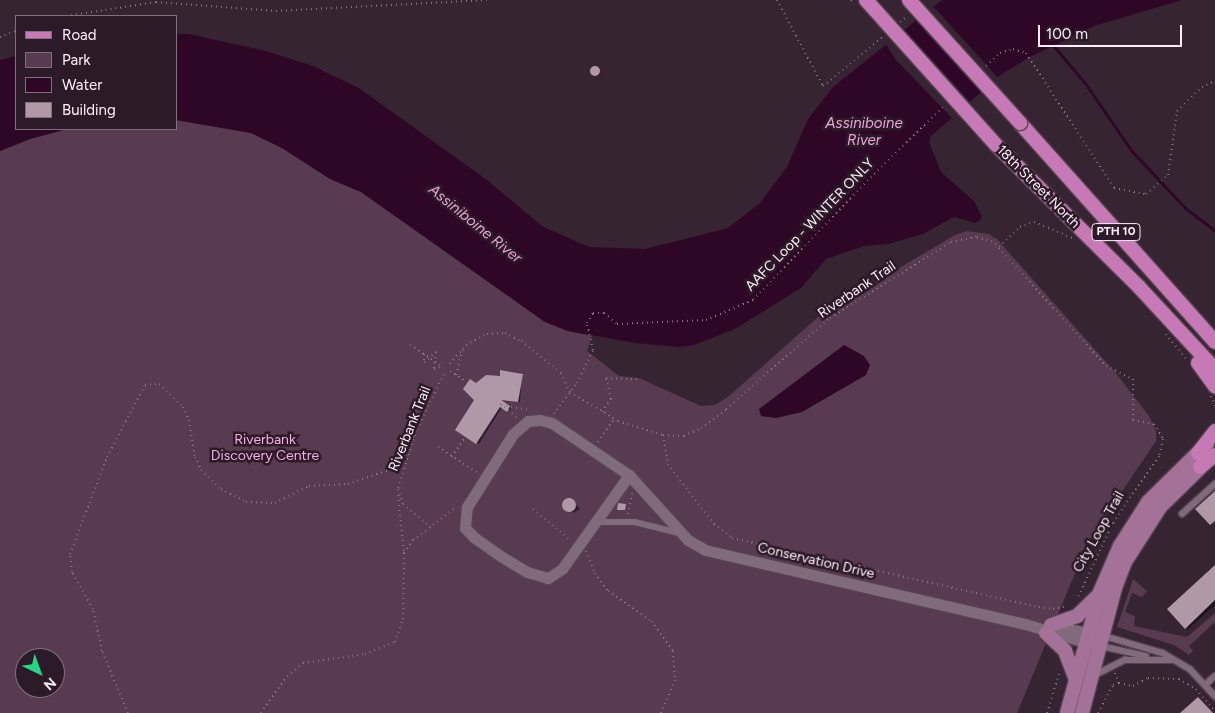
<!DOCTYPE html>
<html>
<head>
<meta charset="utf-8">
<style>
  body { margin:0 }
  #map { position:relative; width:1215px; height:713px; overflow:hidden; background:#372432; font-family:Figtree,sans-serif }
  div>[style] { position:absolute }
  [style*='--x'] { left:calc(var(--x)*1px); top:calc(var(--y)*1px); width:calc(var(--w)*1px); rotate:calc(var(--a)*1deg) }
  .green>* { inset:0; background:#583b50 }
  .water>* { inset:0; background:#2e0727 }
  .pier>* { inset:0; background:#372432 }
  .shadow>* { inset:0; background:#0007 }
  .stream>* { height:3px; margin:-1.5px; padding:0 1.5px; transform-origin:1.5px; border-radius:1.5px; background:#2e0727 }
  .building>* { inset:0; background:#b198a9 }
  .round { border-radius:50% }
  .path>* { height:2px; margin-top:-1px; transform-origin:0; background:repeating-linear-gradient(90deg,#877682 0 1px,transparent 0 5px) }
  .roads { filter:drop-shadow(1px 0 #544350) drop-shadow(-1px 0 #544350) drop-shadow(0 1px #544350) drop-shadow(0 -1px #544350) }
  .service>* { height:5.5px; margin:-2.75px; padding:0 2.75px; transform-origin:2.75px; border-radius:2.75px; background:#816a7b }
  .minor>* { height:11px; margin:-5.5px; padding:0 5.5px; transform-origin:5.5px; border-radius:5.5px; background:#816a7b }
  .secondary>* { height:14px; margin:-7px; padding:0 7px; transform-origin:7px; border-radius:7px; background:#a47298 }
  .primary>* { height:14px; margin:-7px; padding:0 7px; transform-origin:7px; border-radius:7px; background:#c679b4 }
  .bridges { filter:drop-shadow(1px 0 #544350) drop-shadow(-1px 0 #544350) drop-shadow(0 1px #544350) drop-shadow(0 -1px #544350) }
  .primary-bridge>* { height:14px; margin:-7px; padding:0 7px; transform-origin:7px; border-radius:7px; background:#c679b4 }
  span { translate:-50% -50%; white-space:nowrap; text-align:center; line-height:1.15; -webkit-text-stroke:5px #2d1a28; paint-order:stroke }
  .shield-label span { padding:1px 4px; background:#2d1a28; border:1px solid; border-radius:4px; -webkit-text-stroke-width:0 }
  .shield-label { font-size:12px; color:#fef0fa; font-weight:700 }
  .street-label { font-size:14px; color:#fef0fa }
  .park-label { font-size:14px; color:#f7afe4 }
  .water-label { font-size:15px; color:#eca4d9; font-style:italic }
  .legend { position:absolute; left:15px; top:15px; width:162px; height:115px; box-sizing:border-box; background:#2d1a28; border:1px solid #81707c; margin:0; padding:6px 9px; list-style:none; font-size:15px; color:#fef0fa }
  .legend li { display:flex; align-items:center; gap:10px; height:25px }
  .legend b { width:25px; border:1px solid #81707c }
  .north { position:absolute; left:15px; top:648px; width:50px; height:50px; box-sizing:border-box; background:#2d1a28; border:1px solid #81707c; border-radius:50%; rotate:138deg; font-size:14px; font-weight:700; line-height:20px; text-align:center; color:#fef0fa }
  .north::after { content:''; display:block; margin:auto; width:18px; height:22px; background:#25d886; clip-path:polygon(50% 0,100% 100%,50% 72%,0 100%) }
  .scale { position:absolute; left:1038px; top:25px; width:144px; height:22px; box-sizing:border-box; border:2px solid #fef0fa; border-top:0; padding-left:6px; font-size:15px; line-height:18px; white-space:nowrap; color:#fef0fa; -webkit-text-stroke:4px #2d1a28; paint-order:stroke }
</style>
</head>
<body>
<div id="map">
  <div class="green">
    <div style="clip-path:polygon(evenodd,176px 120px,251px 133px,282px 148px,330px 179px,361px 192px,545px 322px,568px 331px,592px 336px,587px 351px,619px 376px,639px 378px,701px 406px,715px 405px,729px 396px,835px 302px,840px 303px,955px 235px,967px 231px,989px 234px,997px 239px,1115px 372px,1149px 416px,1156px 431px,1156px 441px,1088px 542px,1017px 713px,0 713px,0 151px,30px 139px,67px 129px,176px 129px,176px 120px,25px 658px,55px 658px,55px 688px,25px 688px,25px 658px)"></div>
    <div style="clip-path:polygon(1133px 579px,1147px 591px,1142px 597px,1132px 593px,1125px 612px,1135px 616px,1134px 626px,1187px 637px,1215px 613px,1215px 622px,1189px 646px,1193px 651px,1189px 655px,1174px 645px,1117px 627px)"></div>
  </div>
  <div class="water">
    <div style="clip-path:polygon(942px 0,1182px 0,1094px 26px,1028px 58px,1002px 74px,931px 136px,929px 142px,941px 172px,974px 201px,982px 217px,979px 221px,975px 223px,954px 217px,923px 234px,888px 244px,864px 246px,826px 259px,801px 288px,735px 329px,694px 345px,678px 347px,636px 343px,568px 331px,545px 322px,361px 192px,330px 179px,282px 148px,251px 133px,176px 120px,176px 34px,189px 34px,266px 51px,313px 66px,359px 88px,487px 180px,542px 226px,589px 247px,645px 249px,728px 228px,760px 203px,787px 167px,808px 119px,833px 87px)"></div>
    <div style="clip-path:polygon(16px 56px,16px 129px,67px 129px,30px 139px,0 151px,0 60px)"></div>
    <div style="clip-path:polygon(844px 345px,864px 356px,870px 365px,866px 375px,802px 412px,776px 418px,761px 416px,759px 409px)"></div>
  </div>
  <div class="pier">
    <div style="clip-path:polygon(932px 5px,999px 79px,982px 94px,915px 20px)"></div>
    <div style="clip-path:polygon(904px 29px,971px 103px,953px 119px,896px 60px,886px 44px)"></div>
  </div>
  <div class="shadow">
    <div style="clip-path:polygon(596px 68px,601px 73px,598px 76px,592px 71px)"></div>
    <div style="clip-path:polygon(522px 375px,520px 402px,498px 399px,511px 408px,509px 412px,502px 407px,479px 444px,457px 430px,476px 400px,476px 384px)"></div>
    <div style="clip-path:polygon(571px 499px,580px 509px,573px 513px,564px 504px)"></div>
    <div style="clip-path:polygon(1215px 567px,1215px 605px,1188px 629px,1169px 609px)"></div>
  </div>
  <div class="stream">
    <div style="--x:1052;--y:44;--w:51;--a:49.8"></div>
    <div style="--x:1085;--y:83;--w:81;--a:55.5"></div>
    <div style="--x:1131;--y:150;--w:79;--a:47"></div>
    <div style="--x:1185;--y:208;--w:38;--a:37"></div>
  </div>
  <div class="building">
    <div class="round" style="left:590px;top:66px;width:10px;height:10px"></div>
    <div style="clip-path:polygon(500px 370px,523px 374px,518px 402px,501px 400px,510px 406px,507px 412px,500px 407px,476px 444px,455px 430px,474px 400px,463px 389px,470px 379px,476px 383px,486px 375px,500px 376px)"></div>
    <div style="clip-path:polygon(1215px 491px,1215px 521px,1210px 525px,1195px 509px)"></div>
    <div class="round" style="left:562px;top:498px;width:14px;height:14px"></div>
    <div style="clip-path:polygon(618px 503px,626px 504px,625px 510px,617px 510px)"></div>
    <div style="clip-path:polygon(1215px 565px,1215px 600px,1185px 629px,1167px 609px)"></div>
    <div style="clip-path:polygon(1198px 697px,1213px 713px,1180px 713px)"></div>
  </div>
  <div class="path">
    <div style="--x:777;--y:0;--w:98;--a:61.9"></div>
    <div style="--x:823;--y:86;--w:77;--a:-39.2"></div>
    <div style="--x:851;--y:0;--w:5;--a:53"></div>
    <div style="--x:66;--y:16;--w:91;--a:-8.8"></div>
    <div style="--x:156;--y:2;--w:120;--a:4.3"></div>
    <div style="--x:276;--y:11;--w:211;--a:-3"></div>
    <div style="--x:900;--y:22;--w:9;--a:-41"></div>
    <div style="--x:0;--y:37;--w:17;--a:-21"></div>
    <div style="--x:986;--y:66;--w:19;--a:-43"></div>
    <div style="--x:1000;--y:53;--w:14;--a:-17"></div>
    <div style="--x:1013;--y:49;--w:14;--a:17"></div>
    <div style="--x:1026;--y:53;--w:161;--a:56.9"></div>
    <div style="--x:1114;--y:188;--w:33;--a:11"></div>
    <div style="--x:1146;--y:194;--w:29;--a:-41"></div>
    <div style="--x:1168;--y:175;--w:65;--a:-82"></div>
    <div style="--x:1177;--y:111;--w:35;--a:-44"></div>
    <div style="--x:1202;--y:87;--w:14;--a:-25"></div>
    <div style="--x:999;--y:248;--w:159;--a:47.8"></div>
    <div style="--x:1106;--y:366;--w:30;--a:26"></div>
    <div style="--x:1133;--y:379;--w:41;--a:90"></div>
    <div style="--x:1133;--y:420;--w:21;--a:11"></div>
    <div style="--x:1154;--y:424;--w:17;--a:59"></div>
    <div style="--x:1163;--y:439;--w:17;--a:103"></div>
    <div style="--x:1159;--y:456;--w:81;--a:124.5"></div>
    <div style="--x:1113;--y:523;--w:84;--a:115.3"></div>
    <div style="--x:1166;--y:334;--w:32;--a:51"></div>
    <div style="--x:410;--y:345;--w:38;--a:33"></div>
    <div style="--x:424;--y:354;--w:8;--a:90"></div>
    <div style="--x:424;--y:362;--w:16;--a:-40"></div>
    <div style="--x:436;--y:352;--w:17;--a:97"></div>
    <div style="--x:434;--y:369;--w:8;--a:-23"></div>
    <div style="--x:450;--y:364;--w:25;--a:-50"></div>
    <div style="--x:466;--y:345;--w:24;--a:-28"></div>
    <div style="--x:487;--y:334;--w:18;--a:-3"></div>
    <div style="--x:505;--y:333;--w:18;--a:27"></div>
    <div style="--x:521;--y:341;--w:51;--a:38.7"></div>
    <div style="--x:561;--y:373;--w:21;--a:65"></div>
    <div style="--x:450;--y:371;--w:20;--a:33"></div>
    <div style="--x:456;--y:375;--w:27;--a:-75"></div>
    <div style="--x:570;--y:392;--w:56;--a:31.1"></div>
    <div style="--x:618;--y:421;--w:47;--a:17.3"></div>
    <div style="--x:663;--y:435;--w:21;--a:3"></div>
    <div style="--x:684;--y:436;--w:19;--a:-25"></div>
    <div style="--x:701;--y:428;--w:31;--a:-37"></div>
    <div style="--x:726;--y:409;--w:138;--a:-41.2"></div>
    <div style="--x:830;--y:318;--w:143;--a:-32.1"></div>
    <div style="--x:951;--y:242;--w:26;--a:-11"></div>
    <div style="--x:977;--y:237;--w:15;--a:16"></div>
    <div style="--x:991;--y:241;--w:10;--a:37"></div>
    <div style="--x:999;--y:247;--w:29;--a:-44"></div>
    <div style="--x:1020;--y:227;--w:15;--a:-20"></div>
    <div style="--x:1034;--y:222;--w:44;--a:22.5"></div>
    <div style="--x:1211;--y:396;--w:11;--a:68"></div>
    <div style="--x:500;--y:404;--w:22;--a:39"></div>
    <div style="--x:501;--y:405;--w:27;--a:10"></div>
    <div style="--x:602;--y:412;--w:16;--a:-55"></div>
    <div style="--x:611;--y:399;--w:22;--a:-103"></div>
    <div style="--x:606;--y:378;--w:34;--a:2"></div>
    <div style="--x:554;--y:414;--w:39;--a:-53"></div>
    <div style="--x:577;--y:383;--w:37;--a:-64"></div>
    <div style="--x:593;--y:350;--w:28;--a:-103"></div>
    <div style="--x:587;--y:323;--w:12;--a:-59"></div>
    <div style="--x:593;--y:313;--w:11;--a:0"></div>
    <div style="--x:604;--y:313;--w:17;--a:40"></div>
    <div style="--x:617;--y:324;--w:89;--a:-2.6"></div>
    <div style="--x:706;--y:320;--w:51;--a:-23.1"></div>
    <div style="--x:753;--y:300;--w:175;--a:-46.2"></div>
    <div style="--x:874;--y:174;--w:98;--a:-44.2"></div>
    <div style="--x:663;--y:435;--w:29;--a:80"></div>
    <div style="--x:668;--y:464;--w:76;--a:52.5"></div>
    <div style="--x:714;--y:524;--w:23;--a:38"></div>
    <div style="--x:732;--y:538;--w:315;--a:12.7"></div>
    <div style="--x:1039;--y:607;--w:14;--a:8"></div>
    <div style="--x:1053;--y:609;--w:15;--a:-11"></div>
    <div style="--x:598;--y:442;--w:28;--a:-55"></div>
    <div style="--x:438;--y:447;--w:48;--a:33"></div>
    <div style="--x:452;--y:457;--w:24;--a:-57"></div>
    <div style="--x:398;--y:495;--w:58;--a:84.1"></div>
    <div style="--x:533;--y:509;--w:48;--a:40"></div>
    <div style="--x:628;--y:514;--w:21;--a:-79"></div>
    <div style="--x:431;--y:527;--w:36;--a:-141"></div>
    <div style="--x:403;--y:504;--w:17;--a:-107"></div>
    <div style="--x:398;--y:488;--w:62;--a:-72.1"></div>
    <div style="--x:417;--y:429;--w:61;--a:-63.9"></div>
    <div style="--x:586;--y:551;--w:24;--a:68"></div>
    <div style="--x:595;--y:573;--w:22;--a:54"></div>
    <div style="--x:608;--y:591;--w:53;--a:34.3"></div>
    <div style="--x:652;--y:621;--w:37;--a:55"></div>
    <div style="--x:673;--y:651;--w:29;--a:86"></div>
    <div style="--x:675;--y:680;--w:36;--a:113"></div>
    <div style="--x:1119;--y:683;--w:14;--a:12"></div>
    <div style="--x:1133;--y:686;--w:17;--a:-28"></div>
    <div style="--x:1148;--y:678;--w:31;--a:2"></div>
    <div style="--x:1179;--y:679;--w:20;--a:30"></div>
    <div style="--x:1196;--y:689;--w:29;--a:49"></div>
    <div style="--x:128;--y:713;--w:67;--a:-112.8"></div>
    <div style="--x:102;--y:651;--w:43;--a:-102.1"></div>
    <div style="--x:93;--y:609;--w:43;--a:-119.6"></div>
    <div style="--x:72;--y:572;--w:18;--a:-96"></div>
    <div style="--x:70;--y:554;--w:104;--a:-69.1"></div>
    <div style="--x:107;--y:457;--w:81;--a:-62.2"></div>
    <div style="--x:145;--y:385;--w:14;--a:-4"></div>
    <div style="--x:159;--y:384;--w:33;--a:44"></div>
    <div style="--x:183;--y:407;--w:14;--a:65"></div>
    <div style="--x:189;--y:420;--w:37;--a:81"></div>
    <div style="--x:195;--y:457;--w:14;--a:65"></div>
    <div style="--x:201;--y:470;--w:28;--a:44"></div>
    <div style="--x:221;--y:489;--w:28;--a:27"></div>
    <div style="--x:246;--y:502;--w:29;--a:2"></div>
    <div style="--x:275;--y:503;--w:38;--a:-27"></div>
    <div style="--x:309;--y:486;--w:39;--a:-3"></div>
    <div style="--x:348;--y:484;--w:58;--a:-19.1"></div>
    <div style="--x:261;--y:713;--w:45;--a:-54.9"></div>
    <div style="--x:287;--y:676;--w:21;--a:-39"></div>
    <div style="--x:303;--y:663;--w:63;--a:-8.3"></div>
    <div style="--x:365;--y:654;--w:32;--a:-22"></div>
    <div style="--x:395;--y:642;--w:24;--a:-71"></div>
    <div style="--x:403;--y:619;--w:66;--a:-89.1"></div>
    <div style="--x:404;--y:553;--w:16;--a:-55"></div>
    <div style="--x:413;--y:540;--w:54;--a:-37.5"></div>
    <div style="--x:1047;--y:713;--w:45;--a:-73.2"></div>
    <div style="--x:1098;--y:713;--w:32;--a:-62"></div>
    <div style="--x:1113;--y:685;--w:6;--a:-18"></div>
    <div style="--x:1119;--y:683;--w:11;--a:-112"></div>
  </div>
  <div class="roads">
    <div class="service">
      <div style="--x:1182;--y:514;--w:45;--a:-42.3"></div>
      <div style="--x:597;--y:522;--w:38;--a:0"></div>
      <div style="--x:635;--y:522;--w:45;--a:14"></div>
      <div style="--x:1104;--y:636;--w:61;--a:16.1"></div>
      <div style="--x:1163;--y:653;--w:31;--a:31"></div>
      <div style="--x:1190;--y:669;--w:37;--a:47"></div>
      <div style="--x:1101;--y:646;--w:46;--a:12.5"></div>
      <div style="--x:1095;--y:675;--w:34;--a:-27"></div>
      <div style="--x:1125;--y:660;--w:47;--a:0"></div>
      <div style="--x:1205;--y:685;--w:13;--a:-42"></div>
    </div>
    <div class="minor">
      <div style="--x:629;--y:475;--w:115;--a:125.5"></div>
      <div style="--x:562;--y:569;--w:17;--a:147"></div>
      <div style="--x:548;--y:578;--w:22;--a:-164"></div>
      <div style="--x:527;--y:572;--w:29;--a:-149"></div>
      <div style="--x:502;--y:557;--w:33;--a:-145"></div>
      <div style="--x:475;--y:538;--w:14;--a:-135"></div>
      <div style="--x:465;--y:528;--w:21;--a:-85"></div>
      <div style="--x:467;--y:507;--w:86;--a:-57.8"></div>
      <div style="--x:513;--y:434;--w:20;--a:-41"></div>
      <div style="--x:528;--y:421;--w:12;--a:-5"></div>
      <div style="--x:540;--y:420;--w:12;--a:14"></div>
      <div style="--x:552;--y:423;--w:93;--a:34"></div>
      <div style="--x:629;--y:475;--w:88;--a:47.8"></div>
      <div style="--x:688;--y:540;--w:20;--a:30"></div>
      <div style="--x:705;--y:550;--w:328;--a:13"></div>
      <div style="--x:1025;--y:624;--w:70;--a:16.6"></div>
      <div style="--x:1049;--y:625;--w:49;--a:11.8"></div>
    </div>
    <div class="secondary">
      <div style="--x:1051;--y:625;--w:28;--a:-19"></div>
      <div style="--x:1077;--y:616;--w:28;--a:-44"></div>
      <div style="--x:1046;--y:633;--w:26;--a:43"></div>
      <div style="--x:1065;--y:651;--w:30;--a:69"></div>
      <div style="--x:1067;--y:713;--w:125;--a:-74.7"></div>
      <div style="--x:1100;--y:592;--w:50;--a:-66.5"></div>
      <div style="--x:1120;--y:546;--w:52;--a:-57.5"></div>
      <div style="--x:1148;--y:502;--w:83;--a:-44.5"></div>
      <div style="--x:1082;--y:713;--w:129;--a:-75.2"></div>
      <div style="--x:1115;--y:588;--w:28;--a:-69"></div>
      <div style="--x:1125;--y:562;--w:65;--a:-57.5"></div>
      <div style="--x:1160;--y:507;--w:69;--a:-44.4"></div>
    </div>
    <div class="primary">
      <div style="--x:1020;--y:123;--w:293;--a:48.3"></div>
      <div style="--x:996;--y:145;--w:202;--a:44.8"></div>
      <div style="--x:1139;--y:287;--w:112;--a:47.2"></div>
      <div style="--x:1198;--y:363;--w:29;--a:54"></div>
      <div style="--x:1198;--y:453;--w:28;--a:-52"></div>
      <div style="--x:1200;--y:467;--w:19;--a:-39"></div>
    </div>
  </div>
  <div class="bridges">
    <div class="primary-bridge">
      <div style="--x:866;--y:0;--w:195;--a:48.1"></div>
      <div style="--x:909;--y:0;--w:166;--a:47.9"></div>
    </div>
  </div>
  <div class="shield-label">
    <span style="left:1116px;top:232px">PTH 10</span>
  </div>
  <div class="street-label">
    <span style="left:1038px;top:187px;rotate:45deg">18th Street North</span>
    <span style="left:810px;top:225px;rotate:-46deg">AAFC Loop - WINTER ONLY</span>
    <span style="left:857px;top:290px;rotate:-34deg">Riverbank Trail</span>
    <span style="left:410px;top:429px;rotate:-68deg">Riverbank Trail</span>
    <span style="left:1099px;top:532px;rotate:-61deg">City Loop Trail</span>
    <span style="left:816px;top:561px;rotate:13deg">Conservation Drive</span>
  </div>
  <div class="park-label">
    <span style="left:265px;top:448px">Riverbank<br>Discovery Centre</span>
  </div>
  <div class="water-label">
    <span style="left:864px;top:132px">Assiniboine<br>River</span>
    <span style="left:475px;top:224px;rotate:39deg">Assiniboine River</span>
  </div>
  <ul class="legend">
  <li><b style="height:6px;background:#c679b4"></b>Road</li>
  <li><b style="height:14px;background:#583b50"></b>Park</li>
  <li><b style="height:14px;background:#2e0727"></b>Water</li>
  <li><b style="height:14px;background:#b198a9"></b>Building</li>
  </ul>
  <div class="north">N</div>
  <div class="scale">100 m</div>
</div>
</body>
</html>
